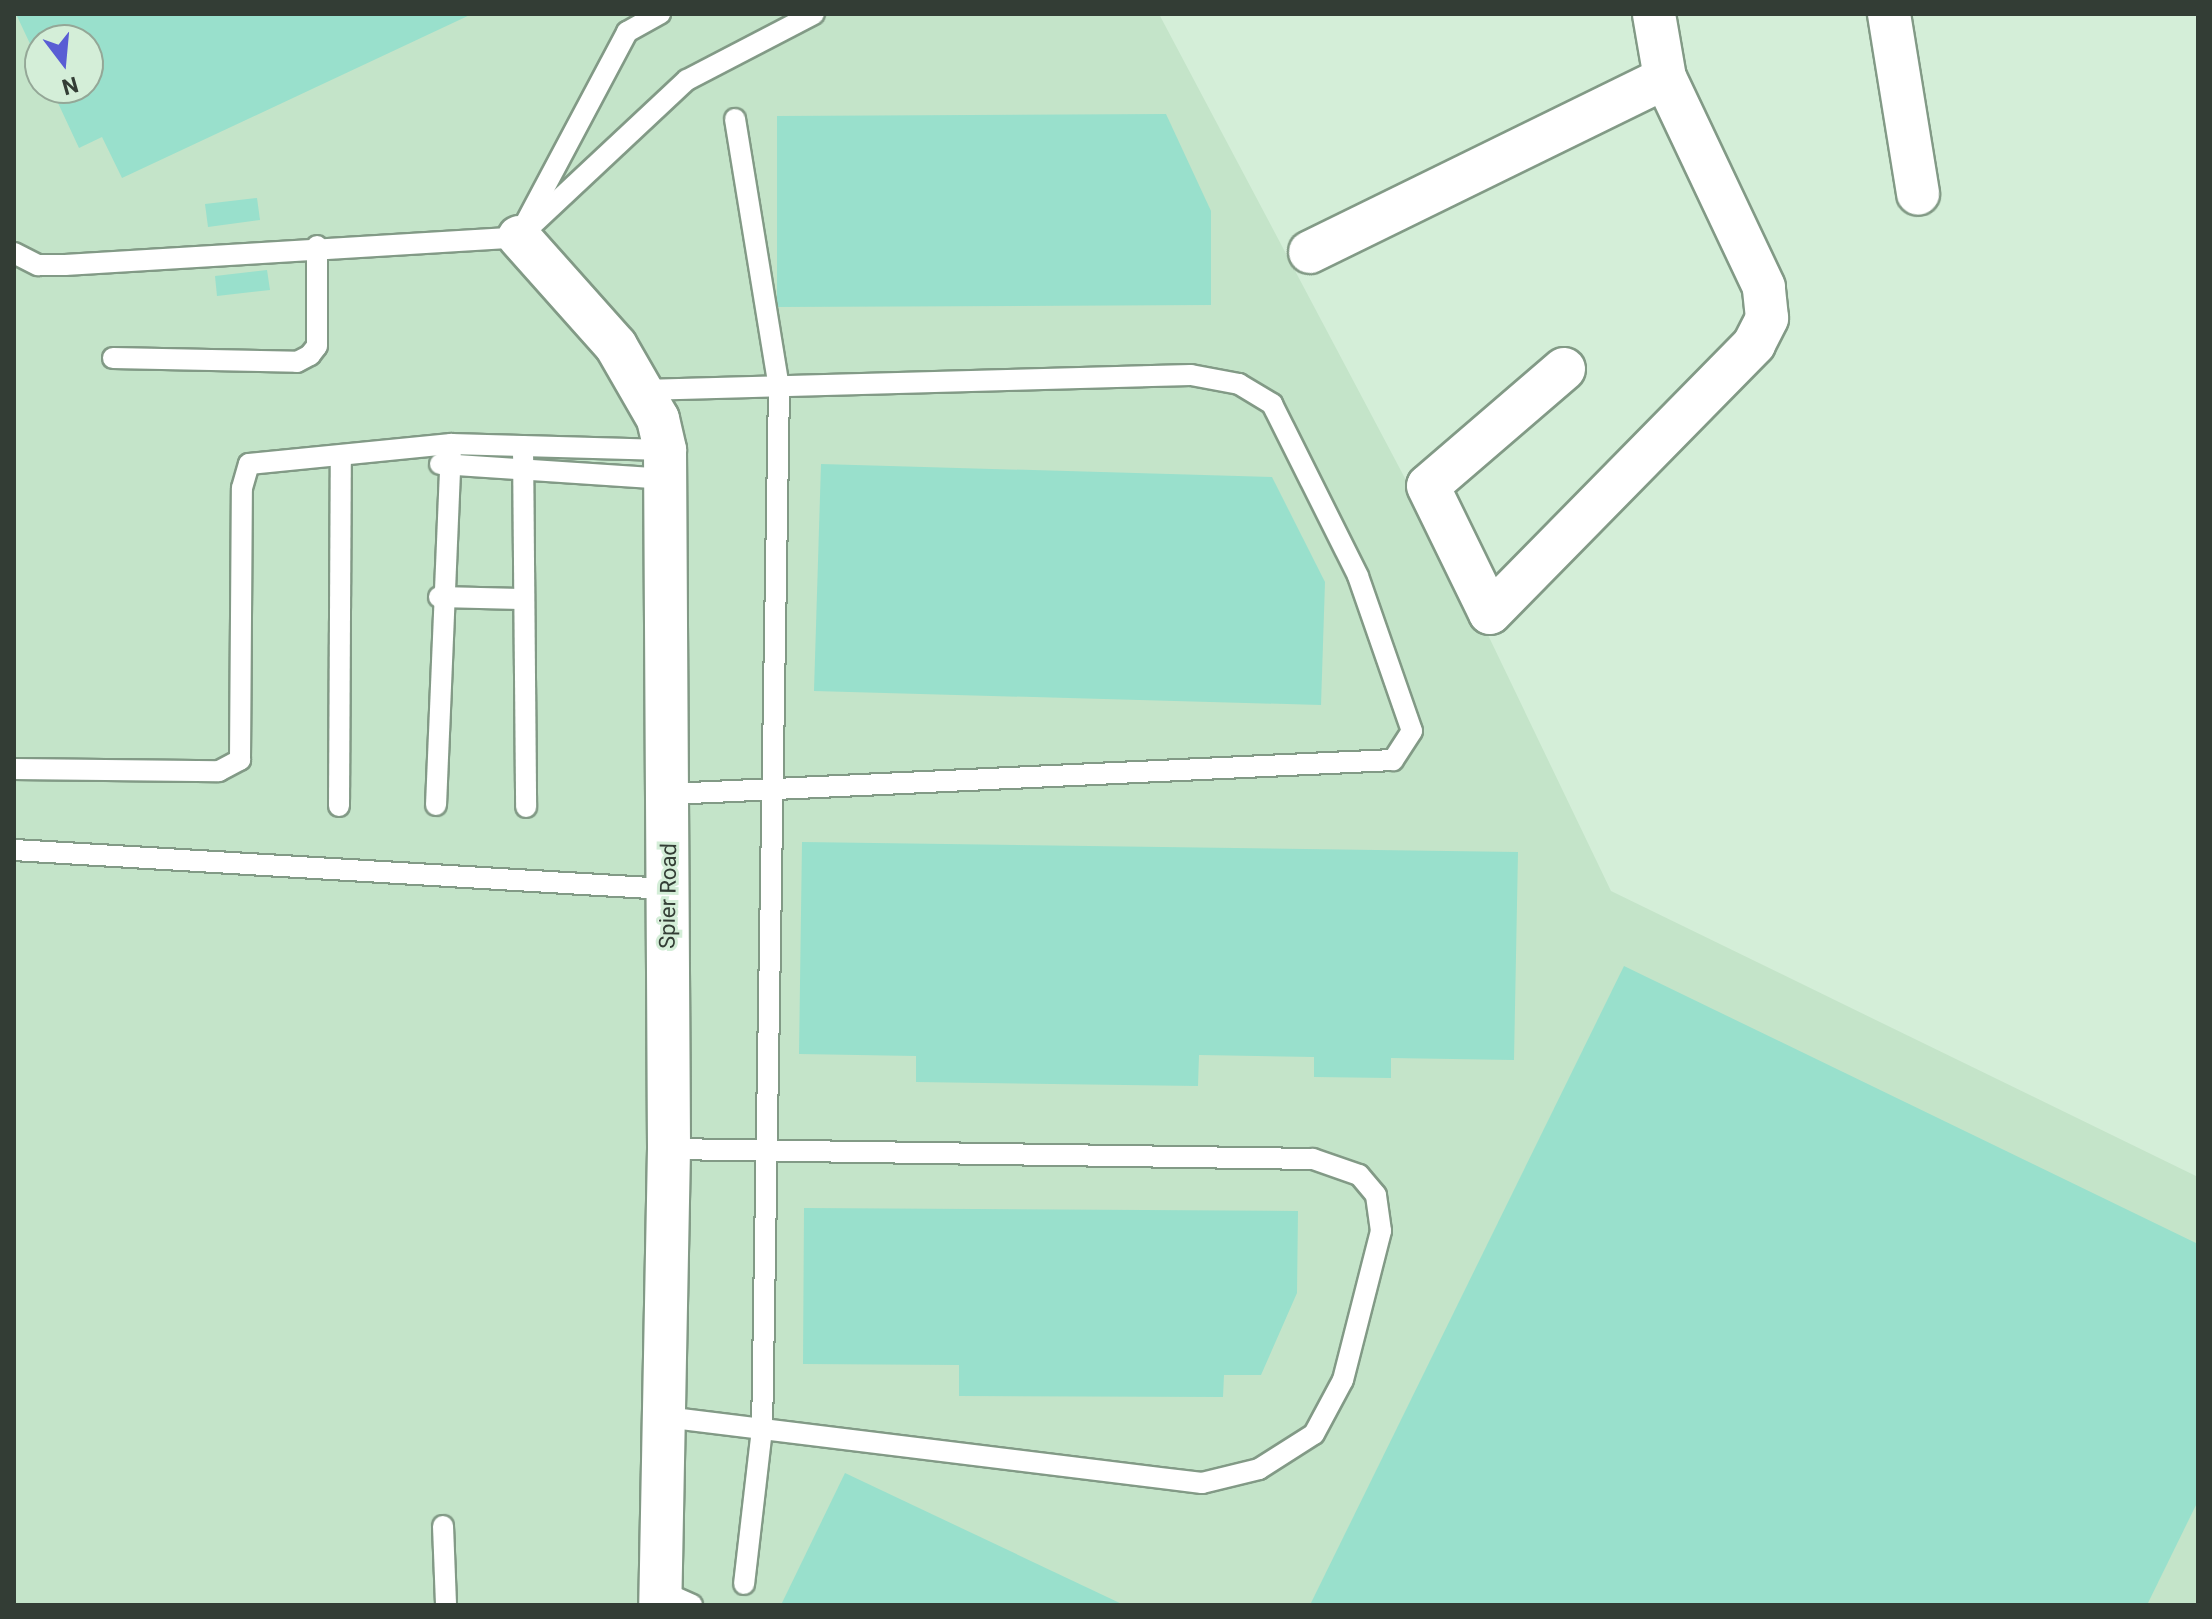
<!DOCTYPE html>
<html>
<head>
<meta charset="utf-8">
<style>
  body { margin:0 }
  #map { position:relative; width:2212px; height:1619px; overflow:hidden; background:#d4eed8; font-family:Roboto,sans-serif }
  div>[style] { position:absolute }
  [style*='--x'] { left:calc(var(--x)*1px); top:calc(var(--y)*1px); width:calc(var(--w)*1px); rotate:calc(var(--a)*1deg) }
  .built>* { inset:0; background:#c4e4c9 }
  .building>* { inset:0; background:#99e0cc }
  .roads { filter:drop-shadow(2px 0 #829a86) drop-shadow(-2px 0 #829a86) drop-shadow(0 2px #829a86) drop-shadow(0 -2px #829a86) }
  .lane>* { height:20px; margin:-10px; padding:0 10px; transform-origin:10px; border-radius:10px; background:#fff }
  .street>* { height:42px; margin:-21px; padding:0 21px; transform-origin:21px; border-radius:21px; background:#fff }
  span { translate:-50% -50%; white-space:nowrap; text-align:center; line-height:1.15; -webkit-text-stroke:6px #d4eed8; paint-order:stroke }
  .street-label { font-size:22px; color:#333d35 }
  .frame { position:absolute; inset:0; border:16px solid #333d35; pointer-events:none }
  .north { position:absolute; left:24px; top:24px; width:80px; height:80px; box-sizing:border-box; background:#d4eed8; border:2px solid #94a797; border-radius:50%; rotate:164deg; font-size:22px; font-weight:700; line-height:32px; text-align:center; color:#333d35 }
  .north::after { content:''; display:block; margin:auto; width:28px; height:36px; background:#595dd4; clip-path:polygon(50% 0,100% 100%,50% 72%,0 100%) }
</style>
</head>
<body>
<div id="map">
  <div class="built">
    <div style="clip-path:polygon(evenodd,14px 14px,1159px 14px,1488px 635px,1611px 891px,2198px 1177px,2198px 1605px,14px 1605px,14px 14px,40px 40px,88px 40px,88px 88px,40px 88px,40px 40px)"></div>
  </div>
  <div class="building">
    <div style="clip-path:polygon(16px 14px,472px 14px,122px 178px,102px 137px,79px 148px,51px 88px,88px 88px,88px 40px,40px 40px,40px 65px)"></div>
    <div style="clip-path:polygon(1166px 114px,1211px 211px,1211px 305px,777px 307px,777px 116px)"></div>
    <div style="clip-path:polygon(257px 198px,260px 220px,208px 227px,205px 204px)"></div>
    <div style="clip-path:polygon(267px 270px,270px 290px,217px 296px,215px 276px)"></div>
    <div style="clip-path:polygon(821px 464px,1272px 477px,1325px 582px,1321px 705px,814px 691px)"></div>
    <div style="clip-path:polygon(802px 842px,1518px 852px,1514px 1060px,1391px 1058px,1391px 1078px,1314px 1077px,1314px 1057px,1199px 1055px,1198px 1086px,916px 1082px,916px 1056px,799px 1054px)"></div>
    <div style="clip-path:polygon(1624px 966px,2198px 1244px,2198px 1501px,2147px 1605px,1310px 1605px)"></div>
    <div style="clip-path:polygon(804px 1208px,1298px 1211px,1297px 1293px,1261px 1375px,1224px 1375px,1223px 1397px,959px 1396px,959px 1365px,803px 1364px)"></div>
    <div style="clip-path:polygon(845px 1473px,1124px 1605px,781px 1605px)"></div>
  </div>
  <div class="roads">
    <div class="lane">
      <div style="--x:735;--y:119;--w:272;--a:80.7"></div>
      <div style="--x:779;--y:387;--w:1042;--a:90.93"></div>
      <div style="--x:762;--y:1429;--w:156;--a:96.6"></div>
      <div style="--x:524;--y:226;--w:220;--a:-62"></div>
      <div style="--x:627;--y:32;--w:38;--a:-29"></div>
      <div style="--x:14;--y:253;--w:27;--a:27"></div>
      <div style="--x:38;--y:265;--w:27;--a:0"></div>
      <div style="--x:65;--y:265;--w:455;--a:-3.5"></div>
      <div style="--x:519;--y:237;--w:230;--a:-43.1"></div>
      <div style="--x:687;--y:80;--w:143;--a:-27.5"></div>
      <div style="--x:113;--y:358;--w:184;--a:1.2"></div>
      <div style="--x:297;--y:362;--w:15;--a:-28"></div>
      <div style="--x:310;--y:355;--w:11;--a:-52"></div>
      <div style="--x:317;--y:346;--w:100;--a:-90"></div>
      <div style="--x:643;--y:390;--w:548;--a:-1.57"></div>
      <div style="--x:1191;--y:375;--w:49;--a:10.6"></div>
      <div style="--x:1239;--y:384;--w:39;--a:31"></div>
      <div style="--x:1272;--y:404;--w:192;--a:63.4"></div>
      <div style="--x:1358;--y:576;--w:164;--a:70.8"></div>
      <div style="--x:1412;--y:731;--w:35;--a:123"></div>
      <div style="--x:1393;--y:760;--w:724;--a:177.31"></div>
      <div style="--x:523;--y:446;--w:361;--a:89.5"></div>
      <div style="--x:440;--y:464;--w:225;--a:3.8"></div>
      <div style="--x:439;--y:597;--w:82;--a:1.4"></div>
      <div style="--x:14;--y:769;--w:205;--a:0.6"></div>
      <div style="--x:219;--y:771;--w:24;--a:-28"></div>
      <div style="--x:240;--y:760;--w:272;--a:-89.6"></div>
      <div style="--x:242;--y:488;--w:25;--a:-74"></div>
      <div style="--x:249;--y:464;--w:203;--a:-5.7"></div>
      <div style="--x:451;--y:444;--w:214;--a:1.6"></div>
      <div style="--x:436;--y:805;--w:361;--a:-87.6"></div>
      <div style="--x:339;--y:806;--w:350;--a:-89.7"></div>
      <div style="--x:14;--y:850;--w:654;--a:3.42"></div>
      <div style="--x:665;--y:1417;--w:541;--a:7.01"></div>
      <div style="--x:1202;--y:1483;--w:59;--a:-13.8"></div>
      <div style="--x:1259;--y:1469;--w:65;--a:-32.5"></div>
      <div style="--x:1314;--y:1434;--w:61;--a:-61.8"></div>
      <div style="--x:1343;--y:1380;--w:154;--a:-75.7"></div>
      <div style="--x:1381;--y:1231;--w:36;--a:-98"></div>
      <div style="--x:1376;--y:1195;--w:26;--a:-130"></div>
      <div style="--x:1359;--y:1175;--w:49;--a:-160.8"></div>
      <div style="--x:1313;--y:1159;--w:644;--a:-179.11"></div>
      <div style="--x:443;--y:1526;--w:79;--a:87.8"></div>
      <div style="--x:661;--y:1591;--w:34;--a:24"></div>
    </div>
    <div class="street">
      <div style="--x:1889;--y:14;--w:182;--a:80.8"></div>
      <div style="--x:519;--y:237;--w:146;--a:48.3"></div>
      <div style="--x:616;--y:346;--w:84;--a:60.1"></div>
      <div style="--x:658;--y:419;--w:32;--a:77"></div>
      <div style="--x:665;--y:450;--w:699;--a:89.67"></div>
      <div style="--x:669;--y:1149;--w:456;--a:91.1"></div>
      <div style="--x:1310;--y:252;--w:395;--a:-26.1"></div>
      <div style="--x:1564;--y:369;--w:179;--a:139.3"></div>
      <div style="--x:1428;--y:486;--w:141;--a:64"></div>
      <div style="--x:1490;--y:613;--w:377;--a:-45.5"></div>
      <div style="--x:1754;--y:344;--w:29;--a:-63"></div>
      <div style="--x:1767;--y:318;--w:31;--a:-96"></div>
      <div style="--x:1764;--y:287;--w:231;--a:-115.3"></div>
      <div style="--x:1665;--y:78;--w:65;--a:-99.8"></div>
    </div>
  </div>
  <div class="street-label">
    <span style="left:668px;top:896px;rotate:-89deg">Spier Road</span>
  </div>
  <div class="frame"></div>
  <div class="north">N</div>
</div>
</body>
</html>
